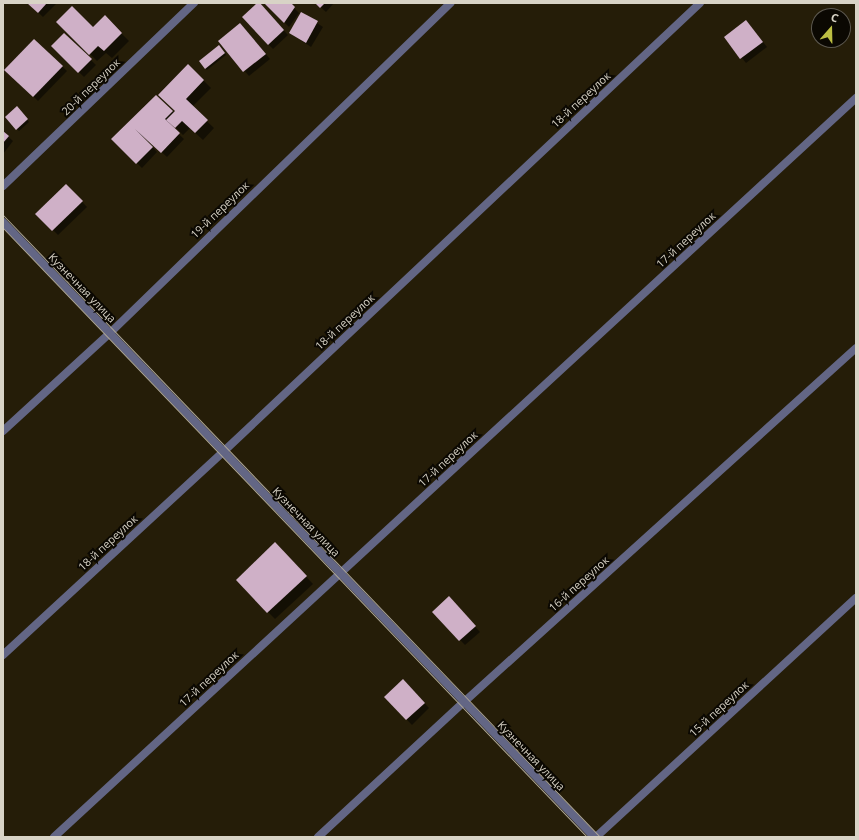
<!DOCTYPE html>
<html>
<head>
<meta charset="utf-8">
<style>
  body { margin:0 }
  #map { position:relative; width:859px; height:840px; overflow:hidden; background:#251d08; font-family:"Open Sans",sans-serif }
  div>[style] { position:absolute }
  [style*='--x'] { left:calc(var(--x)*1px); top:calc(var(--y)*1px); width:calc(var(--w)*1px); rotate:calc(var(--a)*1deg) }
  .shadow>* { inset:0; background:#0007 }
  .building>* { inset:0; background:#cfb0c7 }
  .street>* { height:8px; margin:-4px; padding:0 4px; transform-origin:4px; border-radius:4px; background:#636685 }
  .tram>* { height:1px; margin:-0.5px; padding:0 0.5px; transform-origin:0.5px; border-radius:0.5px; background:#aca697 }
  span { translate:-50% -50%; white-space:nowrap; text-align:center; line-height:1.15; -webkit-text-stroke:4px #0b0802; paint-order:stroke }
  .street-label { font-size:11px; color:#d8d3c6 }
  .frame { position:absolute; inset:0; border:4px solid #d8d3c6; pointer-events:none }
  .north { position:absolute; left:811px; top:8px; width:40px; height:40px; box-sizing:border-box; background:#0b0802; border:1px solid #5d5950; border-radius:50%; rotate:20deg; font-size:11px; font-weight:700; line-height:16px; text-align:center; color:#d8d3c6 }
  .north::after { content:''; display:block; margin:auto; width:14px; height:18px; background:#bdbf43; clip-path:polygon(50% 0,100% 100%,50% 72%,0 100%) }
</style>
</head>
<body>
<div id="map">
  <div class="shadow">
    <div style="clip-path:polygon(28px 3px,57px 3px,43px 17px)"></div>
    <div style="clip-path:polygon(265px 3px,289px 3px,299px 13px,289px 27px)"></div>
    <div style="clip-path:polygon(316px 3px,334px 3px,326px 12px)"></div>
    <div style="clip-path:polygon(263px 8px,288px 35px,273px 49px,268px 44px)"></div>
    <div style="clip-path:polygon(302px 13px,323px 27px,311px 47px,290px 33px)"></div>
    <div style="clip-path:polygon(105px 17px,129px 41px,112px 58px,106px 53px,97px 61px,58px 22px,93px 28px)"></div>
    <div style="clip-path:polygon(746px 21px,767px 47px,746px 63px,725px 37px)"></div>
    <div style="clip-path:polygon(245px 29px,270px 59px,249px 76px,219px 42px)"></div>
    <div style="clip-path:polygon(64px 34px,96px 65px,84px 77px,52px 46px)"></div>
    <div style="clip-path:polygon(34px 40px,67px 71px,38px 101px,6px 70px)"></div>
    <div style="clip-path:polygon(221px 48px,226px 55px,207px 70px,205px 68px)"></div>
    <div style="clip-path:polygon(203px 80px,211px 88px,192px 107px,214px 128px,203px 140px,190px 128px,183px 135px,171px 123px,169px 125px,184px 139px,167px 157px,144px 136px,143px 137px,157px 152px,142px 168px,112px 139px,156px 96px,174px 113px,176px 111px,160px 95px)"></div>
    <div style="clip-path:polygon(17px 108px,29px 122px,19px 131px,6px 117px)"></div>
    <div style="clip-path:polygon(3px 132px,13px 141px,3px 154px)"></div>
    <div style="clip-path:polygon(66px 185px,87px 207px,58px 235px,37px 214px)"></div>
    <div style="clip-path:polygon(282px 551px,313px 584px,275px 619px,268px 612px)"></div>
    <div style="clip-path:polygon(453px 603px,480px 632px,465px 645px,433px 612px)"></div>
    <div style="clip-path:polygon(408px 685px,429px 708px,412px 725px,385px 697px)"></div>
  </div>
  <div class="building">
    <div style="clip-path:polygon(27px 3px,47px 3px,38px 13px)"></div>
    <div style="clip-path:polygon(257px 3px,260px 3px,284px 30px,268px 45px,242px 17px)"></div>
    <div style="clip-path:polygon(264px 3px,291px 3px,295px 7px,284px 23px)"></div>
    <div style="clip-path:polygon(315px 3px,325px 3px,320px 8px)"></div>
    <div style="clip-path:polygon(72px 6px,93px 27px,105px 15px,122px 33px,104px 51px,98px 46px,89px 55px,56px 22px)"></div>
    <div style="clip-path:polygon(301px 12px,318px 21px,306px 43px,289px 33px)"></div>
    <div style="clip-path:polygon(746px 20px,763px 42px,740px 59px,724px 37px)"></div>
    <div style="clip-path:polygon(240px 23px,266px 54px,243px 72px,218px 41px)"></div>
    <div style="clip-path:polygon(64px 33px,92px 59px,78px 73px,51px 46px)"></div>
    <div style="clip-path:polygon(34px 39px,63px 66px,33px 97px,4px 70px)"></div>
    <div style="clip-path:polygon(219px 45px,225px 53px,205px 69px,199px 61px)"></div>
    <div style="clip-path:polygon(188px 64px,204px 80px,186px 99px,208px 120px,195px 133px,182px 121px,175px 128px,166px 120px,175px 111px,158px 95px)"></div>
    <div style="clip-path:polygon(156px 95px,173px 111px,165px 119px,180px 133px,161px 153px,135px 129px,153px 147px,136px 164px,111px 139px)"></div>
    <div style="clip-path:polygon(17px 106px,28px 119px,16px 130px,5px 117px)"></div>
    <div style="clip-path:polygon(3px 131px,9px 136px,3px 143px)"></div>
    <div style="clip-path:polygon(66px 184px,83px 201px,52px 231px,35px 214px)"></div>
    <div style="clip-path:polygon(275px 542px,307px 576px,267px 613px,236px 580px)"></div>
    <div style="clip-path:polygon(449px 596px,476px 626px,459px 641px,432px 612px)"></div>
    <div style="clip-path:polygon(403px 679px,425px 703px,406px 720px,384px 697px)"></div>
  </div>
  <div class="street">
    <div style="--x:3;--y:186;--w:265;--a:-43.8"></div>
    <div style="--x:3;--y:222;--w:853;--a:46.14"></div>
    <div style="--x:3;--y:431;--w:145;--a:-42.5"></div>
    <div style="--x:110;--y:333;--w:474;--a:-44.1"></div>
    <div style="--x:3;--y:655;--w:299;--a:-42.7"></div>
    <div style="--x:223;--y:452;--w:655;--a:-43.27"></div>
    <div style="--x:54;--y:837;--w:1091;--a:-42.66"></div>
    <div style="--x:318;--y:837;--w:199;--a:-42.8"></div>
    <div style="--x:464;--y:702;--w:528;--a:-42.08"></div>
    <div style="--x:596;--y:837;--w:353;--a:-42.6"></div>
  </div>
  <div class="tram">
    <div style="--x:3;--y:215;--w:862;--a:46.17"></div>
    <div style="--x:3;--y:228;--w:844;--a:46.2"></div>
  </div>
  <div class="street-label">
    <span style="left:91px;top:87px;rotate:-44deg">20-й переулок</span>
    <span style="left:581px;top:100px;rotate:-43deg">18-й переулок</span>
    <span style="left:220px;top:210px;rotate:-44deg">19-й переулок</span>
    <span style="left:686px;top:240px;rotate:-43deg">17-й переулок</span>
    <span style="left:82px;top:288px;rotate:46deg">Кузнечная улица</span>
    <span style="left:345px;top:322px;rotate:-43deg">18-й переулок</span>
    <span style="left:448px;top:459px;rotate:-43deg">17-й переулок</span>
    <span style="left:306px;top:522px;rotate:46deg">Кузнечная улица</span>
    <span style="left:108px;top:543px;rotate:-43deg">18-й переулок</span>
    <span style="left:579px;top:584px;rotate:-42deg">16-й переулок</span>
    <span style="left:209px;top:679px;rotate:-43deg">17-й переулок</span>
    <span style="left:719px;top:709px;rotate:-43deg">15-й переулок</span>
    <span style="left:531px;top:756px;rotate:46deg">Кузнечная улица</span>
  </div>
  <div class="frame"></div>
  <div class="north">С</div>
</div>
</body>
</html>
